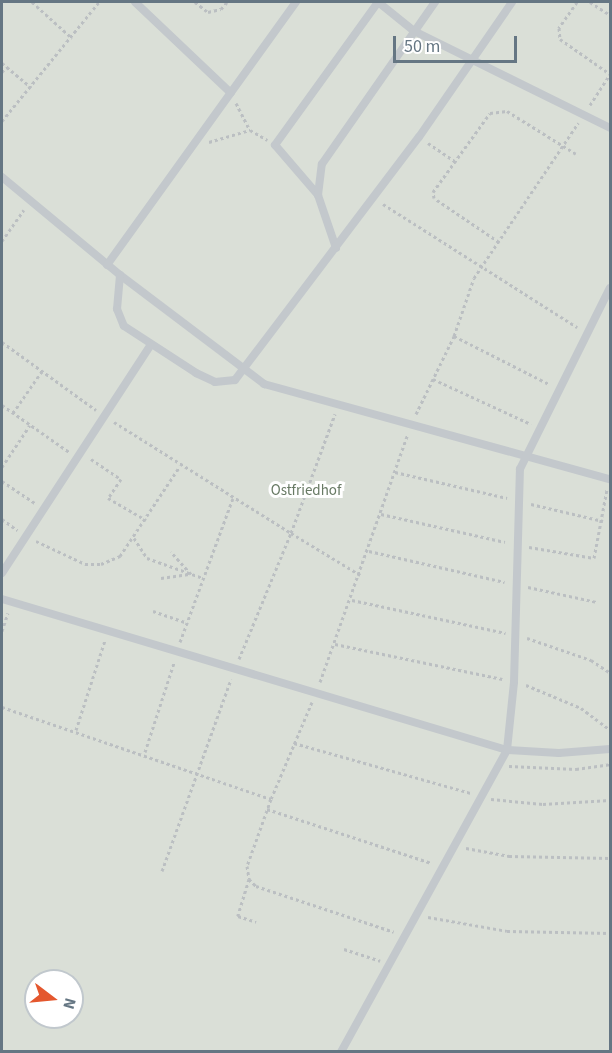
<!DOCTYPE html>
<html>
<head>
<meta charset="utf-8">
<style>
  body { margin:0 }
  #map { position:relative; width:612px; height:1053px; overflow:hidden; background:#fafaf8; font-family:"Source Sans 3",sans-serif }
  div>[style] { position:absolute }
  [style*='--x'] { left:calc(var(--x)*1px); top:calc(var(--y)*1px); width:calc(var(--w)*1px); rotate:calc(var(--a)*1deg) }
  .green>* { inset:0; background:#dadfd7 }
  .path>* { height:3px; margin-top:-1.5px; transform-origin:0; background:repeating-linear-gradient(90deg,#bbbfc2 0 3px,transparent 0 6px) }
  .lane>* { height:8px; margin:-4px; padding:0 4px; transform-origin:4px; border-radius:4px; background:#c3c8cc }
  span { translate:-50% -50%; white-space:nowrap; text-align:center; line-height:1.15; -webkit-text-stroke:6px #fff; paint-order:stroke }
  .park-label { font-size:15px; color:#687a64 }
  .frame { position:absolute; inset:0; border:3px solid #657683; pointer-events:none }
  .north { position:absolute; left:24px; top:969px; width:60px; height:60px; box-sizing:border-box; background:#fff; border:2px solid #c1c8cd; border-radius:50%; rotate:106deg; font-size:16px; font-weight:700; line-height:24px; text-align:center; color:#657683 }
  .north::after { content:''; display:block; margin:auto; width:21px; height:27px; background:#e4572e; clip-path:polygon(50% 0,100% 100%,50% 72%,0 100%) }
  .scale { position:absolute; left:393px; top:36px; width:124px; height:27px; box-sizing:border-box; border:3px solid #657683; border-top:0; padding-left:8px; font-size:18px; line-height:21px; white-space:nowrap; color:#657683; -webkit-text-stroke:4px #fff; paint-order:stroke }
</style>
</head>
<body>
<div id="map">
  <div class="green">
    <div style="clip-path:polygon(evenodd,2px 2px,610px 2px,610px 1051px,2px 1052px,2px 2px,36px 981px,72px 981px,72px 1017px,36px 1017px,36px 981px)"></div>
  </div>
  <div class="path">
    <div style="--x:32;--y:2;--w:54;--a:42"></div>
    <div style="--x:195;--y:2;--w:16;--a:38"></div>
    <div style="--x:208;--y:12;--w:13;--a:-13"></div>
    <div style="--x:221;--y:9;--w:9;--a:-49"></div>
    <div style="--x:577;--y:2;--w:32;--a:125"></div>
    <div style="--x:559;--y:28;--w:11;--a:85"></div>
    <div style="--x:560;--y:39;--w:61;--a:35"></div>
    <div style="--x:590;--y:2;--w:24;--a:33"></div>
    <div style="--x:2;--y:63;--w:38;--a:40"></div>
    <div style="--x:2;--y:72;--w:6;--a:-51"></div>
    <div style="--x:236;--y:103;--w:30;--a:63"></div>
    <div style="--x:250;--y:130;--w:20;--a:30"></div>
    <div style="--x:590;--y:105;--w:37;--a:-57"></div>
    <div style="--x:2;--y:121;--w:154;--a:-50.8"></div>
    <div style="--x:209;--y:142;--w:43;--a:-16.3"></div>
    <div style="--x:428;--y:143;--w:32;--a:34"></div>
    <div style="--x:383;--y:204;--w:230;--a:32.4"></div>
    <div style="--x:2;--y:241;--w:38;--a:-55"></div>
    <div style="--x:499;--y:242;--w:78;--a:-145.9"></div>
    <div style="--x:434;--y:198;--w:6;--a:-99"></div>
    <div style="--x:433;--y:192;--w:97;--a:-54.2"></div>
    <div style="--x:490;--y:113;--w:17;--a:-7"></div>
    <div style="--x:507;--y:111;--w:81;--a:31.9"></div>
    <div style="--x:454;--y:336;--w:106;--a:26.8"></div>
    <div style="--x:2;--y:342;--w:116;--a:35.9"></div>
    <div style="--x:433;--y:379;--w:108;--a:24.7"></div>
    <div style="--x:2;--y:405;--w:82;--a:35"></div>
    <div style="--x:13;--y:413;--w:51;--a:-55.4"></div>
    <div style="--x:416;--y:414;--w:87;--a:-64"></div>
    <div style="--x:454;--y:336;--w:61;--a:-71"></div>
    <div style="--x:474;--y:278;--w:187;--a:-56.1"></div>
    <div style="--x:114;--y:422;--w:209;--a:32.1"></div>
    <div style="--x:291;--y:533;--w:127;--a:-69.7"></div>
    <div style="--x:91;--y:459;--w:36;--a:34"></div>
    <div style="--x:121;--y:479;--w:23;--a:124"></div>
    <div style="--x:108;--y:498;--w:44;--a:30.1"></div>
    <div style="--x:2;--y:467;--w:50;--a:-56.3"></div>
    <div style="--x:395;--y:472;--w:115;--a:13.1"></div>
    <div style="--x:2;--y:481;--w:40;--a:34"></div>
    <div style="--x:531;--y:504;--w:74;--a:13.3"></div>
    <div style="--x:381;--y:514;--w:127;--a:12.7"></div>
    <div style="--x:2;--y:519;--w:19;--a:36"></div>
    <div style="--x:134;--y:538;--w:24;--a:57"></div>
    <div style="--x:147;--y:558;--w:59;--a:19.7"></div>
    <div style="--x:36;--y:541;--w:54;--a:25.1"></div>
    <div style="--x:85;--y:564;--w:16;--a:0"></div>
    <div style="--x:101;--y:564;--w:21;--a:-23"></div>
    <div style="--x:120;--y:556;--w:108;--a:-56.3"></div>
    <div style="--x:529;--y:547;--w:66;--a:9.6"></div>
    <div style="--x:594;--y:558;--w:70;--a:-79.3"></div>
    <div style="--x:369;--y:551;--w:139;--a:12.9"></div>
    <div style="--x:161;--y:578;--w:30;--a:-8"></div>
    <div style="--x:191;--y:574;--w:30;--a:-132"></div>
    <div style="--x:528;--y:587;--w:71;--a:12.3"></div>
    <div style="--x:352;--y:600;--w:157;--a:12.1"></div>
    <div style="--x:153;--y:611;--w:36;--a:19"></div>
    <div style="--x:2;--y:631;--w:19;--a:-72"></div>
    <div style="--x:527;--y:638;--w:68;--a:19"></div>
    <div style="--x:591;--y:660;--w:23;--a:34"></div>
    <div style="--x:180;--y:642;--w:153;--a:-69.8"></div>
    <div style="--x:335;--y:644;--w:171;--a:11.8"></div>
    <div style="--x:239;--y:659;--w:136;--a:-67.6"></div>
    <div style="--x:291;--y:533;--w:81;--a:31.3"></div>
    <div style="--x:320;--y:682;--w:263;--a:-70.5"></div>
    <div style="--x:526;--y:685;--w:60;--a:22.7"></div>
    <div style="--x:581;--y:708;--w:36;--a:37"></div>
    <div style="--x:312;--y:702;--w:105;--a:112.9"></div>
    <div style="--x:271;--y:799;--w:71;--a:109.7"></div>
    <div style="--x:247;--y:866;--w:13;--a:81"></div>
    <div style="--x:249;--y:879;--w:10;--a:45"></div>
    <div style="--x:256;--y:886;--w:145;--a:18.4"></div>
    <div style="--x:2;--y:707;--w:284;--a:18.9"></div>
    <div style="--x:76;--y:730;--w:95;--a:-72.1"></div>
    <div style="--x:294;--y:743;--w:184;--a:15.8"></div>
    <div style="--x:145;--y:752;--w:94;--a:-72"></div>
    <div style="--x:509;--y:766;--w:67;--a:2.6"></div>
    <div style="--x:576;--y:769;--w:34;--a:-8"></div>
    <div style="--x:491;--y:799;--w:52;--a:5.5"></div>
    <div style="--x:543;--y:804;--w:67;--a:-3.4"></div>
    <div style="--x:267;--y:809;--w:173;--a:18.2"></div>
    <div style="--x:466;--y:848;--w:44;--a:10.5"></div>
    <div style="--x:509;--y:856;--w:101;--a:1.1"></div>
    <div style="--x:162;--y:871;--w:204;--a:-70.2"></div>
    <div style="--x:249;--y:879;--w:39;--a:107"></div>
    <div style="--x:238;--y:916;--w:19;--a:18"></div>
    <div style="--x:428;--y:917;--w:80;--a:10"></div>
    <div style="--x:507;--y:931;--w:103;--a:1.1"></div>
    <div style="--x:344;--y:949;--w:38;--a:18"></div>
  </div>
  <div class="lane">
    <div style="--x:135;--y:2;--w:132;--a:43.5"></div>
    <div style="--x:378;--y:2;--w:46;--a:38.9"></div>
    <div style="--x:414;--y:31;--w:219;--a:26.3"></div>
    <div style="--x:2;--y:177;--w:153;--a:39.7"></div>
    <div style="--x:120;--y:275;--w:181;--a:37.1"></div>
    <div style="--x:264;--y:384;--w:359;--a:15.4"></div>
    <div style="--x:318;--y:195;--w:66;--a:-130.7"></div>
    <div style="--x:275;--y:145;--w:176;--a:-54.2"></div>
    <div style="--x:336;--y:248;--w:56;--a:-108.8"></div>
    <div style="--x:318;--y:195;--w:31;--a:-83"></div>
    <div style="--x:322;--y:164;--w:198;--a:-55.1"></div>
    <div style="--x:107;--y:265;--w:324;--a:-54.3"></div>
    <div style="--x:120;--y:275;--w:34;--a:95"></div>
    <div style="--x:117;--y:309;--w:18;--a:68"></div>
    <div style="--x:124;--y:326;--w:86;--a:33.1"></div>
    <div style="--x:196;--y:373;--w:21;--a:25"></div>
    <div style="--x:215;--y:382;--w:20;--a:-6"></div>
    <div style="--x:235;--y:380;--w:305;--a:-52.9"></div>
    <div style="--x:419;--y:137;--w:164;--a:-55.4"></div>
    <div style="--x:2;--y:573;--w:271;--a:-56.9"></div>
    <div style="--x:2;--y:599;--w:527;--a:16.65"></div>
    <div style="--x:507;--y:750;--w:52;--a:3.3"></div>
    <div style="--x:559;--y:753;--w:51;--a:-4.5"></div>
    <div style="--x:341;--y:1052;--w:345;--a:-61.2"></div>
    <div style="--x:507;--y:750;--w:68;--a:-84.1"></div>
    <div style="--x:514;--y:682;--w:213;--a:-88.4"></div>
    <div style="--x:520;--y:469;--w:202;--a:-63.6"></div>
  </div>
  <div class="park-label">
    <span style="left:306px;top:491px">Ostfriedhof</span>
  </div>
  <div class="frame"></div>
  <div class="north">N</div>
  <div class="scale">50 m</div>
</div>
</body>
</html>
